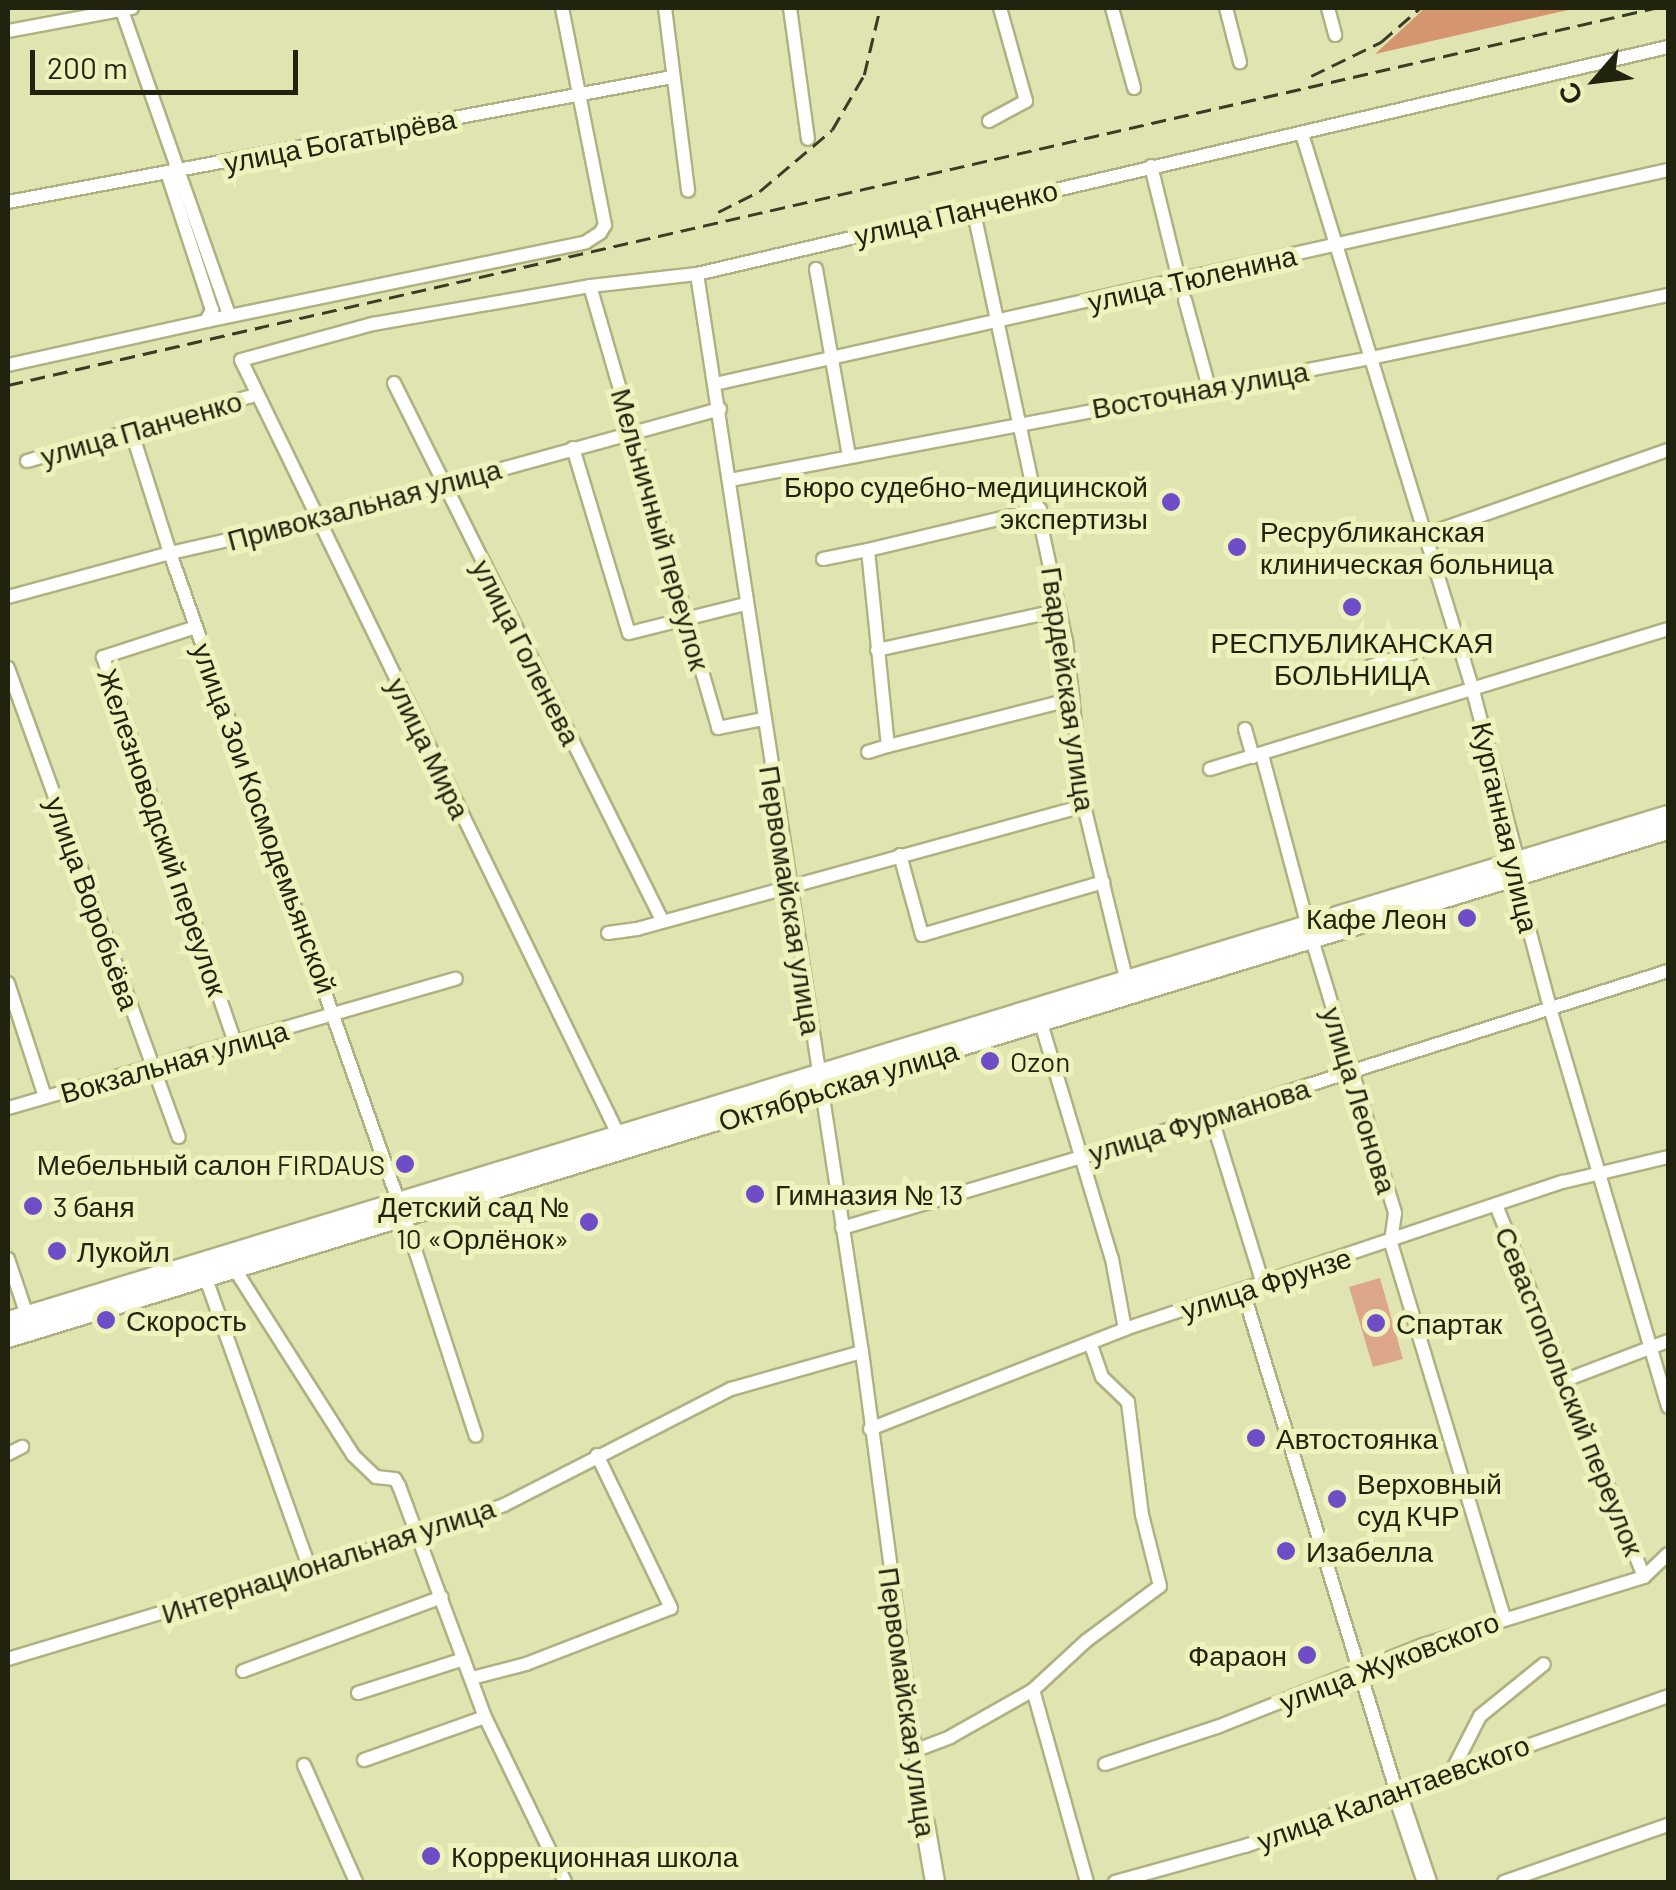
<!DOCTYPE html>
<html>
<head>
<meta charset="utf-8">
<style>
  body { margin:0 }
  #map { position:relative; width:1676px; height:1890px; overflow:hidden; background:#e0e4b0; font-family:Barlow,sans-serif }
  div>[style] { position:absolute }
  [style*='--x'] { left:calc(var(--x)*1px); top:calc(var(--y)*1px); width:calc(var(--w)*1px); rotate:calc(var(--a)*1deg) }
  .green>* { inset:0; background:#dba788 }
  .forest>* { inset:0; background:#d5956f }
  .roads { filter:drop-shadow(2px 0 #afb280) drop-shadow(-2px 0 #afb280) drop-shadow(0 2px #afb280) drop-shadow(0 -2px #afb280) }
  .minor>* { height:12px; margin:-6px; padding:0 6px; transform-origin:6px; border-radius:6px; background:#fff }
  .major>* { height:18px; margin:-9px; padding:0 9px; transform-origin:9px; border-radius:9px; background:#fff }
  .rail>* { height:2.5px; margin-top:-1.25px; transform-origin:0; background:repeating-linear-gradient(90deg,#3b3c24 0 15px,transparent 0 23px) }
  .dots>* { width:28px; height:28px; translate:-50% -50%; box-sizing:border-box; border:5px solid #eef2bd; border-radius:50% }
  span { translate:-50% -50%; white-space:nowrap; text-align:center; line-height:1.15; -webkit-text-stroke:10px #eef2bd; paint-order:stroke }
  .street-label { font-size:28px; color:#22230f }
  .poi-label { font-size:28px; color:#22230f }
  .right { translate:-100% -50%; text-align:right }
  .left { translate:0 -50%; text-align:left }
  .frame { position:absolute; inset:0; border:10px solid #22230f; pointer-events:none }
  .north { position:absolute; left:1546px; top:30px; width:100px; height:100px; -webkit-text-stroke:8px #eef2bd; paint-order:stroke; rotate:242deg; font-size:28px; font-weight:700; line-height:40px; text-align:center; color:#22230f }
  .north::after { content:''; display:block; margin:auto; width:35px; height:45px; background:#22230f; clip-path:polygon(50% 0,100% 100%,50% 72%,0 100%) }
  .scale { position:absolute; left:30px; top:50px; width:268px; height:45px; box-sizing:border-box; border:5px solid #22230f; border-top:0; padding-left:12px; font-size:30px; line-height:35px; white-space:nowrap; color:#22230f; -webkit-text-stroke:8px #eef2bd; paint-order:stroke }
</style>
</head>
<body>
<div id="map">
  <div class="green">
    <div style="clip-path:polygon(1380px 1278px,1403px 1359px,1373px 1367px,1349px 1287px)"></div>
  </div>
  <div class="forest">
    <div style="clip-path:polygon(1425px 8px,1577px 8px,1375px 54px)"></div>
  </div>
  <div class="roads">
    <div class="minor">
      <div style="--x:121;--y:8;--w:325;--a:70.6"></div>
      <div style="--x:665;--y:8;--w:184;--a:82.8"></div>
      <div style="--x:790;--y:8;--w:132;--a:82.2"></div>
      <div style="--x:1112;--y:8;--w:83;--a:74.6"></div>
      <div style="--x:1226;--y:8;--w:56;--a:75.5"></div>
      <div style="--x:1328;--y:8;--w:28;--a:75"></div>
      <div style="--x:8;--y:31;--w:126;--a:-10.5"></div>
      <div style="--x:989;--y:121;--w:42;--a:-28.4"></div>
      <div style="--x:1026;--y:101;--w:97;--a:-105.6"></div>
      <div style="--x:1302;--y:134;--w:579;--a:72.91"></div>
      <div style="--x:1472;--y:687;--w:180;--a:75.2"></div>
      <div style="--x:1518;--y:861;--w:16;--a:101"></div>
      <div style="--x:1515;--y:877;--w:136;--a:75"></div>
      <div style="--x:1550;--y:1008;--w:416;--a:73.5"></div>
      <div style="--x:1151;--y:166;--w:117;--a:76.2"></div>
      <div style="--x:8;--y:202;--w:676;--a:-10.66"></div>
      <div style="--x:973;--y:208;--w:442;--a:77.9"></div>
      <div style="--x:1066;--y:640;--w:167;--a:83.8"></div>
      <div style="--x:1084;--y:806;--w:186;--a:76.3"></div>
      <div style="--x:816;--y:269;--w:190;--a:80"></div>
      <div style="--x:697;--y:274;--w:1091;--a:81.3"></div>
      <div style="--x:862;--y:1352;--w:476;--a:82.4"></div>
      <div style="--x:590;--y:286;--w:460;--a:73.8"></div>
      <div style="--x:718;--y:728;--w:46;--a:-11.3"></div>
      <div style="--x:1185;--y:300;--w:91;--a:74.7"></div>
      <div style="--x:206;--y:321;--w:388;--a:-11.7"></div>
      <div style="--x:586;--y:242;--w:17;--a:-33"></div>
      <div style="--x:600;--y:233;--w:9;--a:-58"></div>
      <div style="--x:605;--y:225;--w:221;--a:-101.2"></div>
      <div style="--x:8;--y:365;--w:203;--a:-12.5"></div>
      <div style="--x:206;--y:321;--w:13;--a:-61"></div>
      <div style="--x:212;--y:310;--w:145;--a:-108.1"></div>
      <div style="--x:394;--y:383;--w:600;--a:63.48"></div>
      <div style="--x:715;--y:384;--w:977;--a:-12.66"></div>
      <div style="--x:132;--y:433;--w:126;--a:72.4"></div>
      <div style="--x:170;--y:553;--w:689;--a:70.59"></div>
      <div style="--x:573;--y:448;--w:193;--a:73.2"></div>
      <div style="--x:629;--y:633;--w:120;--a:-14"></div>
      <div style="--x:27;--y:461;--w:238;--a:-16.1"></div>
      <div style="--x:730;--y:480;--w:653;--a:-10.78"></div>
      <div style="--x:1371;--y:358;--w:304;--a:-12"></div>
      <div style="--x:1040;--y:509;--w:177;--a:166.6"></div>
      <div style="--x:868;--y:550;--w:197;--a:84.2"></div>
      <div style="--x:888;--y:746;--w:191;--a:-14.3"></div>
      <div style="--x:1425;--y:535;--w:257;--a:-19.3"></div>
      <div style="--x:823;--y:559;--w:46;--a:-11.3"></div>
      <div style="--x:8;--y:597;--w:168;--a:-15.2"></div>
      <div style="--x:170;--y:553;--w:151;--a:-12.7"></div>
      <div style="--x:317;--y:520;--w:418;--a:-15.4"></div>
      <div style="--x:196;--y:627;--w:98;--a:162.1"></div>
      <div style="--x:103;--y:657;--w:408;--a:71.1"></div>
      <div style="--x:877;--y:650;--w:187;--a:-12.3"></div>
      <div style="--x:1371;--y:666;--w:91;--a:-17.2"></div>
      <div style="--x:8;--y:668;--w:499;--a:70"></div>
      <div style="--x:1245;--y:729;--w:29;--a:74"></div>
      <div style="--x:868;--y:752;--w:21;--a:-17"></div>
      <div style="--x:1262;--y:755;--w:174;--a:75"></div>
      <div style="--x:1307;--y:923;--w:303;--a:73.1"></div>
      <div style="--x:1395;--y:1213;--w:30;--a:98"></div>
      <div style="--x:1391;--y:1243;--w:391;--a:73.2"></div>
      <div style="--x:1210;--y:769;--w:479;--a:-17"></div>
      <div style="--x:900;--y:855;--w:83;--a:74.6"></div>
      <div style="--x:922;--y:935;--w:189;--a:-16.3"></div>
      <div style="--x:608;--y:933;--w:29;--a:-8"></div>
      <div style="--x:637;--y:929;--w:464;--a:-15.4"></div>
      <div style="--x:8;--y:983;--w:120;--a:72"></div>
      <div style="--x:1041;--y:1023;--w:246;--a:73.3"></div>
      <div style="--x:1112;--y:1259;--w:71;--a:79.5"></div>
      <div style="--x:8;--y:1108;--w:466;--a:-16.1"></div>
      <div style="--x:1211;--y:1116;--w:176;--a:72.8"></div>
      <div style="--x:619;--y:1136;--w:863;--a:-115.97"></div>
      <div style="--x:241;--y:360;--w:137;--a:-15.3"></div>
      <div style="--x:373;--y:324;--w:220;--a:-9.9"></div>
      <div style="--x:590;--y:286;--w:108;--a:-6.4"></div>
      <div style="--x:697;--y:274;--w:997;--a:-13.16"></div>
      <div style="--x:1496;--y:1205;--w:400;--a:68.3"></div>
      <div style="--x:404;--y:1216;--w:231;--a:71.9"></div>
      <div style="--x:842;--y:1228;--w:250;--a:-16.5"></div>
      <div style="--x:1082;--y:1157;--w:615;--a:-17.61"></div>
      <div style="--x:8;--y:1259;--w:59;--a:71.3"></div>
      <div style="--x:234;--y:1268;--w:222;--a:57.5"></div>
      <div style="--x:353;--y:1455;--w:32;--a:44"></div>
      <div style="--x:376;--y:1477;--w:19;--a:6"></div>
      <div style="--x:395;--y:1479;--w:8;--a:60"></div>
      <div style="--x:399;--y:1486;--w:246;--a:69.6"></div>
      <div style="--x:485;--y:1717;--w:183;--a:64.1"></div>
      <div style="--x:205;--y:1276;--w:309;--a:70.3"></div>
      <div style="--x:1243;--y:1291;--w:522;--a:72.95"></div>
      <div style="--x:1563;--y:1381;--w:112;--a:-20.9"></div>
      <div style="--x:870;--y:1429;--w:274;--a:-21.4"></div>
      <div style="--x:1125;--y:1329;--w:462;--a:-18.6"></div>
      <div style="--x:1563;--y:1182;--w:108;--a:-13.4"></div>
      <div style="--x:8;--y:1454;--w:16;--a:-27"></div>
      <div style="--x:8;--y:1659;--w:429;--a:-16.8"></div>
      <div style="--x:419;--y:1535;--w:90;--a:-19.4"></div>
      <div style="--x:504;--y:1505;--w:255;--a:-27.1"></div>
      <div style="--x:731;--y:1389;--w:136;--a:-15.8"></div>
      <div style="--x:243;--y:1671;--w:212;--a:-20.4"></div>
      <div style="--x:472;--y:1678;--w:56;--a:-14.5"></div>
      <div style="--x:526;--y:1664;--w:155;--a:-21.1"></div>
      <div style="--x:671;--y:1608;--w:170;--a:-115.8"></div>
      <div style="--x:1033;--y:1690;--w:199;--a:74.3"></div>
      <div style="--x:358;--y:1693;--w:111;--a:-17.8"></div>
      <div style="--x:914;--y:1751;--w:39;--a:-21"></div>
      <div style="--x:950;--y:1737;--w:95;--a:-29.5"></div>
      <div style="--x:1033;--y:1690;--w:72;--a:-42.8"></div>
      <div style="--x:1086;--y:1641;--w:92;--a:-36.6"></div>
      <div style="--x:1160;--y:1586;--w:73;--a:-104.2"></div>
      <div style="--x:1142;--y:1515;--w:114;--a:-97.1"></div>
      <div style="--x:1128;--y:1402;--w:36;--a:-136"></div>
      <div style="--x:1102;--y:1377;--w:36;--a:-109"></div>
      <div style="--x:364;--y:1760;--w:128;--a:-19.6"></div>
      <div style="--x:1105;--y:1764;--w:118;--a:-18.3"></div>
      <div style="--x:1217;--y:1727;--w:222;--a:-21.7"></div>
      <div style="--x:1423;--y:1645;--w:231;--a:-17.1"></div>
      <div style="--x:1644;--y:1577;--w:33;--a:-44"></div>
      <div style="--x:304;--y:1765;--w:128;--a:66"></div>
      <div style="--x:1453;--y:1769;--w:59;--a:-63"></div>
      <div style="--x:1480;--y:1716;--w:82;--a:-39.1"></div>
      <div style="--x:1115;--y:1882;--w:135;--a:-15.5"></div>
      <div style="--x:1245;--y:1846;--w:449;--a:-19.5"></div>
      <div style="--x:1504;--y:1882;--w:174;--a:-19.2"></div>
    </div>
    <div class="major">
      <div style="--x:8;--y:1321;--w:1735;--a:-16.95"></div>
      <div style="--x:8;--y:1338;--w:1736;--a:-17.02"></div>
      <div style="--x:1396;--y:1790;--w:97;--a:71.4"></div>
      <div style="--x:925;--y:1824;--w:59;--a:80.2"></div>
    </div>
  </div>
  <div class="rail">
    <div style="--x:1311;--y:76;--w:78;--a:-25.9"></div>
    <div style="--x:1381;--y:42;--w:52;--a:-41.1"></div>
    <div style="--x:718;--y:212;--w:47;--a:-26.6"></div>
    <div style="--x:760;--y:191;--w:94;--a:-40.3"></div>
    <div style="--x:832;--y:130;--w:64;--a:-59.8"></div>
    <div style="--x:864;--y:75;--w:69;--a:-76.6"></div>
    <div style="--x:8;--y:385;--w:1689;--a:-12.9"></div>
  </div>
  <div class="dots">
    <div style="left:1171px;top:502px;background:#6e4dc6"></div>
    <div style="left:1237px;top:547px;background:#6e4dc6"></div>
    <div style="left:1352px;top:607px;background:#6e4dc6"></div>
    <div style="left:1467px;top:918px;background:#6e4dc6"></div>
    <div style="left:990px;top:1061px;background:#6e4dc6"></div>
    <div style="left:405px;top:1164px;background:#6e4dc6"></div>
    <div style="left:755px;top:1194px;background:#6e4dc6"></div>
    <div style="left:33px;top:1206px;background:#6e4dc6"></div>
    <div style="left:589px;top:1222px;background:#6e4dc6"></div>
    <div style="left:57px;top:1251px;background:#6e4dc6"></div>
    <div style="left:106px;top:1320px;background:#6e4dc6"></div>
    <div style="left:1376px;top:1323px;background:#6e4dc6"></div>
    <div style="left:1256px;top:1438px;background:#6e4dc6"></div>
    <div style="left:1337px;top:1499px;background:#6e4dc6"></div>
    <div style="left:1286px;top:1551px;background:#6e4dc6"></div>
    <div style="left:1307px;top:1655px;background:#6e4dc6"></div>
    <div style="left:431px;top:1856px;background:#6e4dc6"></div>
  </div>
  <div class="street-label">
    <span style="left:340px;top:140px;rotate:-11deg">улица Богатырёва</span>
    <span style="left:956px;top:212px;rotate:-13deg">улица Панченко</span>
    <span style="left:1192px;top:278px;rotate:-13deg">улица Тюленина</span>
    <span style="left:1200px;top:389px;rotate:-10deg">Восточная улица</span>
    <span style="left:141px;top:428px;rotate:-16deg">улица Панченко</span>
    <span style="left:364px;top:504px;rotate:-15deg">Привокзальная улица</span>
    <span style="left:661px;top:529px;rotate:74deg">Мельничный переулок</span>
    <span style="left:527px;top:652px;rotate:63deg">улица Голенева</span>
    <span style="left:1069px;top:689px;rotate:82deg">Гвардейская улица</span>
    <span style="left:429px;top:748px;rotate:64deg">улица Мира</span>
    <span style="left:265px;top:818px;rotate:70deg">улица Зои Космодемьянской</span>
    <span style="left:1506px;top:827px;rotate:77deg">Курганная улица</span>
    <span style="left:163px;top:832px;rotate:71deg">Железноводский переулок</span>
    <span style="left:791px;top:900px;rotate:81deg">Первомайская улица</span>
    <span style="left:93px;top:903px;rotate:70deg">улица Воробьёва</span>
    <span style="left:174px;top:1061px;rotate:-16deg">Вокзальная улица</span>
    <span style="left:838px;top:1085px;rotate:-17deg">Октябрьская улица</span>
    <span style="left:1360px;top:1100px;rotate:73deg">улица Леонова</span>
    <span style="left:1199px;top:1120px;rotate:-17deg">улица Фурманова</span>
    <span style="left:1266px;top:1283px;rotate:-18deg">улица Фрунзе</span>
    <span style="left:1570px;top:1391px;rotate:68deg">Севастопольский переулок</span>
    <span style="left:328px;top:1560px;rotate:-18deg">Интернациональная улица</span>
    <span style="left:1389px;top:1661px;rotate:-21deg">улица Жуковского</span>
    <span style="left:908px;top:1702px;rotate:82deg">Первомайская улица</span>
    <span style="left:1393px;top:1792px;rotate:-20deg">улица Калантаевского</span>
  </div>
  <div class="poi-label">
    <span class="right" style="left:1148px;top:502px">Бюро судебно-медицинской<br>экспертизы</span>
    <span class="left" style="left:1260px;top:547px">Ресрубликанская<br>клиническая больница</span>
    <span style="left:1352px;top:658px">РЕСПУБЛИКАНСКАЯ<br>БОЛЬНИЦА</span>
    <span class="right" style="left:1447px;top:918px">Кафе Леон</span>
    <span class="left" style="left:1010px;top:1061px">Ozon</span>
    <span class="right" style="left:385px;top:1164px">Мебельный салон FIRDAUS</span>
    <span class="left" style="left:775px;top:1194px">Гимназия № 13</span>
    <span class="left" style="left:53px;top:1206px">3 баня</span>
    <span class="right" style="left:569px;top:1222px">Детский сад №<br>10 «Орлёнок»</span>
    <span class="left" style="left:77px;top:1251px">Лукойл</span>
    <span class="left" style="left:126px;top:1320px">Скорость</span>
    <span class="left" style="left:1396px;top:1323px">Спартак</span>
    <span class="left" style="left:1276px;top:1438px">Автостоянка</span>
    <span class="left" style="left:1357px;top:1499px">Верховный<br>суд КЧР</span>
    <span class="left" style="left:1306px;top:1551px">Изабелла</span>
    <span class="right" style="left:1287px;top:1655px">Фараон</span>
    <span class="left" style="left:451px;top:1856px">Коррекционная школа</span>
  </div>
  <div class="frame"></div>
  <div class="north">С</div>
  <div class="scale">200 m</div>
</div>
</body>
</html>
